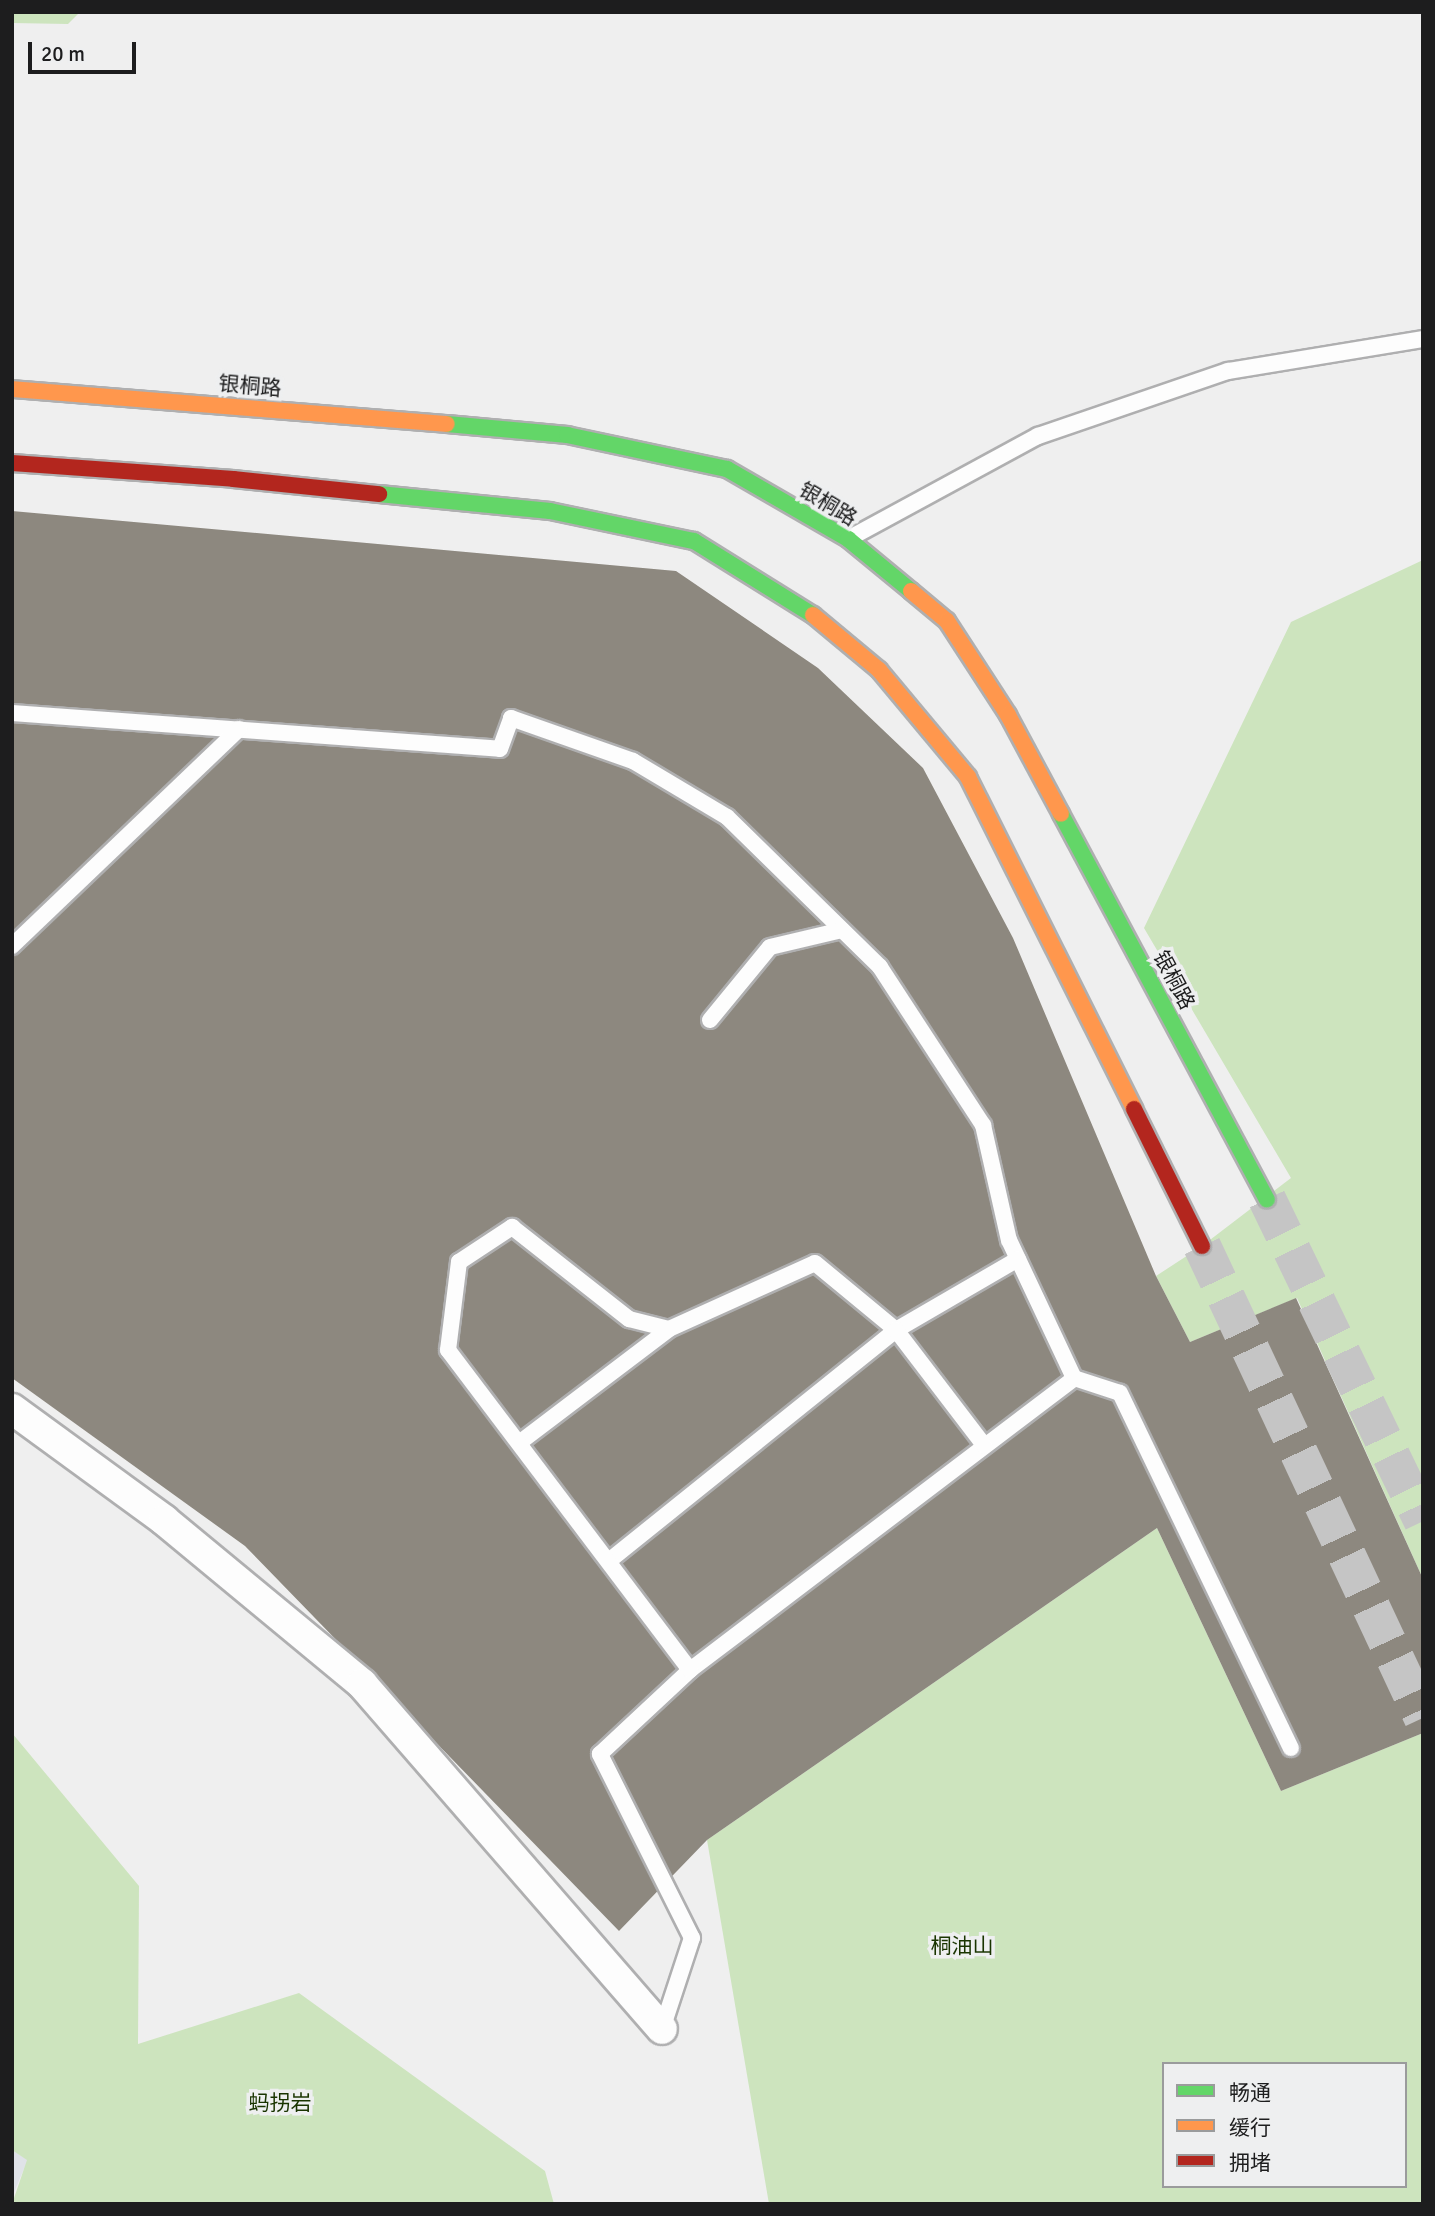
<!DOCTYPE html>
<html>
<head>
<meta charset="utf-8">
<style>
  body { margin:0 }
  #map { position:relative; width:1435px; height:2216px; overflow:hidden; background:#efefef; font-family:Signika,"Noto Sans SC",sans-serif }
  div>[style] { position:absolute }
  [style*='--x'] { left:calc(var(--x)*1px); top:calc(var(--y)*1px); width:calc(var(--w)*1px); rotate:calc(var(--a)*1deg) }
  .built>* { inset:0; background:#e0e3e8 }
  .green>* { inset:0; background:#cde4be }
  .building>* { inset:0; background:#8d887f }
  .secondary-tunnel>* { height:38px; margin-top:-19px; transform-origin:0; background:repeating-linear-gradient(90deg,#c5c5c5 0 38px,transparent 0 57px) }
  .roads { filter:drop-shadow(2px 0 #afafb0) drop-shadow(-2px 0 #afafb0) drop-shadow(0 2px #afafb0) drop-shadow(0 -2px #afafb0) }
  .lane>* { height:16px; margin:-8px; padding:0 8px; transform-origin:8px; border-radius:8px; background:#fdfdfd }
  .street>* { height:30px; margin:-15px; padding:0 15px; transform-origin:15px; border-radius:15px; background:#fdfdfd }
  .fast>* { height:16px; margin:-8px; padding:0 8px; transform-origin:8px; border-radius:8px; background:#63d668 }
  .slow>* { height:16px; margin:-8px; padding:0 8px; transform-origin:8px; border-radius:8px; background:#ff974d }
  .jam>* { height:16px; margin:-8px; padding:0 8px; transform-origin:8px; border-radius:8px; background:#b3261e }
  span { translate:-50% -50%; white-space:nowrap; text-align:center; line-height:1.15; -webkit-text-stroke:7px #eeeff0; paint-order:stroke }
  .street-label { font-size:21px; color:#1d1d1e }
  .park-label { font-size:21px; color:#193400 }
  .frame { position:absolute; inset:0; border:14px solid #1d1d1e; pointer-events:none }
  .legend { position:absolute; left:1162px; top:2062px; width:245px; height:126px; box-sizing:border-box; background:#eeeff0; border:2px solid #9a9b9c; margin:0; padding:9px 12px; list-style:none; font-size:21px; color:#1d1d1e }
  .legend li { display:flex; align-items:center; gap:14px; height:35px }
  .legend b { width:35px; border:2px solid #9a9b9c }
  .scale { position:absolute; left:28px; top:42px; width:108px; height:32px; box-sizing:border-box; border:4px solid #1d1d1e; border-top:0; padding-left:9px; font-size:21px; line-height:24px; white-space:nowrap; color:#1d1d1e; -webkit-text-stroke:5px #eeeff0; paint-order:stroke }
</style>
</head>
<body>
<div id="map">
  <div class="built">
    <div style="clip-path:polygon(12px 2150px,28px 2160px,12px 2197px)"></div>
  </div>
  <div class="green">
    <div style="clip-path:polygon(12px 12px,80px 12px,68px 24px,12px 23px)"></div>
    <div style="clip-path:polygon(1423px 560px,1423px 1579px,1297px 1298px,1190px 1342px,1156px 1276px,1202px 1246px,1291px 1178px,1144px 928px,1291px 622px)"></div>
    <div style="clip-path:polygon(evenodd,1157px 1528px,1281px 1791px,1423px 1733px,1423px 2204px,769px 2204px,707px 1840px,1157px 1528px,1164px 2064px,1405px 2064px,1405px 2186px,1164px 2186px,1164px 2064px)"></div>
    <div style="clip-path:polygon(12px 1733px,139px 1886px,138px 2044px,299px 1993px,545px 2171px,554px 2204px,12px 2204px,27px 2160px,12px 2150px)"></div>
  </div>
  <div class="building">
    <div style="clip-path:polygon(12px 511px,676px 571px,818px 668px,923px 768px,1013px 938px,1156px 1276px,1190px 1342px,1296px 1298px,1423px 1579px,1423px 1733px,1281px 1791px,1157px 1528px,707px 1840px,619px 1931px,245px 1546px,12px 1378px)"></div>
  </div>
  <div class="secondary-tunnel">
    <div style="--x:1267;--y:1199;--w:358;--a:64.2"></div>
    <div style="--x:1202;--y:1246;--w:521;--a:64.91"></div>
  </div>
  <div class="roads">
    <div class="lane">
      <div style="--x:850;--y:538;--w:214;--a:-28.5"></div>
      <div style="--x:1038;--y:436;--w:201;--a:-18.9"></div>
      <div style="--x:1228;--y:371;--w:198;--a:-9.3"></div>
      <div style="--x:12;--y:713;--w:489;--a:4.2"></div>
      <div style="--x:500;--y:749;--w:33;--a:-70"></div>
      <div style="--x:511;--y:718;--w:129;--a:19.4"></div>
      <div style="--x:633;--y:761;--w:109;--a:30.8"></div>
      <div style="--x:727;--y:817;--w:214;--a:44.4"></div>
      <div style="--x:880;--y:967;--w:189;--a:56.9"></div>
      <div style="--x:983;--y:1125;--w:118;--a:77.3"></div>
      <div style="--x:1009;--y:1240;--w:153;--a:64.8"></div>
      <div style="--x:1074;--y:1378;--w:48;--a:18.1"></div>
      <div style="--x:1120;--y:1393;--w:394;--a:64.3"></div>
      <div style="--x:12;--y:946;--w:314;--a:-43.7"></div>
      <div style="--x:710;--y:1020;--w:94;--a:-50.6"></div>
      <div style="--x:770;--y:947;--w:74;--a:-13.3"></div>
      <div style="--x:519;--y:1443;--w:188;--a:-37.2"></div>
      <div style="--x:610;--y:1560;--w:367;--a:-38.8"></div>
      <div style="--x:896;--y:1330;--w:141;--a:-30.2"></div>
      <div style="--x:690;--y:1670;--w:482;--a:-37.2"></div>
      <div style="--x:662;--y:2029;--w:96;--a:-71.8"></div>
      <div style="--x:692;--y:1938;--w:206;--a:-116.6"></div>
      <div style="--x:600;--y:1754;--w:123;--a:-43"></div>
      <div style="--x:690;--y:1670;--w:401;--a:-127.1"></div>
      <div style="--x:448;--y:1350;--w:89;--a:-82.9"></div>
      <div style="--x:459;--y:1262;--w:64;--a:-33.4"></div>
      <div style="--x:512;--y:1227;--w:149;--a:38.2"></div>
      <div style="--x:629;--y:1319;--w:41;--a:14"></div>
      <div style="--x:669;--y:1329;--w:160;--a:-24.3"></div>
      <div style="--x:815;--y:1263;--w:105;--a:39.6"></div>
      <div style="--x:896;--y:1330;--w:145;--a:52.6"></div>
    </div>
    <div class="street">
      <div style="--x:12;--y:1409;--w:188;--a:36.1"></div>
      <div style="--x:164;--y:1520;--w:257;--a:39.6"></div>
      <div style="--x:362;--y:1684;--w:457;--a:49"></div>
    </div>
    <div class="fast">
      <div style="--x:447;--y:424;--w:121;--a:5.2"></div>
      <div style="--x:567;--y:435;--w:164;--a:12"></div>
      <div style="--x:727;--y:469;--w:140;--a:30"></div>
      <div style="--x:848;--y:539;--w:82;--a:39.5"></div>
      <div style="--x:379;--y:494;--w:172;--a:5.7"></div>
      <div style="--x:550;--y:511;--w:147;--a:11.8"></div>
      <div style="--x:694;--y:541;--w:140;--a:31.9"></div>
      <div style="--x:1061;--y:814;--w:437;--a:61.9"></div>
    </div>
    <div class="slow">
      <div style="--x:12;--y:389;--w:436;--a:4.6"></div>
      <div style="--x:911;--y:591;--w:47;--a:39.8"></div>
      <div style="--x:947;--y:621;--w:112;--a:57"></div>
      <div style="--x:1008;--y:715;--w:112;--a:61.8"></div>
      <div style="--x:813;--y:615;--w:86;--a:39.8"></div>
      <div style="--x:879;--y:670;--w:139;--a:50.2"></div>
      <div style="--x:968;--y:777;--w:371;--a:63.4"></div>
    </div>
    <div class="jam">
      <div style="--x:12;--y:463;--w:222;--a:4.1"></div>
      <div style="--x:233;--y:479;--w:147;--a:5.9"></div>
      <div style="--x:1134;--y:1109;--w:153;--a:63.6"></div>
    </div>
  </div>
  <div class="street-label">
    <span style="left:250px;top:386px;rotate:5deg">银桐路</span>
    <span style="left:828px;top:504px;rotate:31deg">银桐路</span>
    <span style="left:1174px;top:980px;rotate:62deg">银桐路</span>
  </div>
  <div class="park-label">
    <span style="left:962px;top:1946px">桐油山</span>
    <span style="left:280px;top:2103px">蚂拐岩</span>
  </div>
  <div class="frame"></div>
  <ul class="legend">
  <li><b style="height:9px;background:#63d668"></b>畅通</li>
  <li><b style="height:9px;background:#ff974d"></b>缓行</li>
  <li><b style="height:9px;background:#b3261e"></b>拥堵</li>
  </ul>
  <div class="scale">20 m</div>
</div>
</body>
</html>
